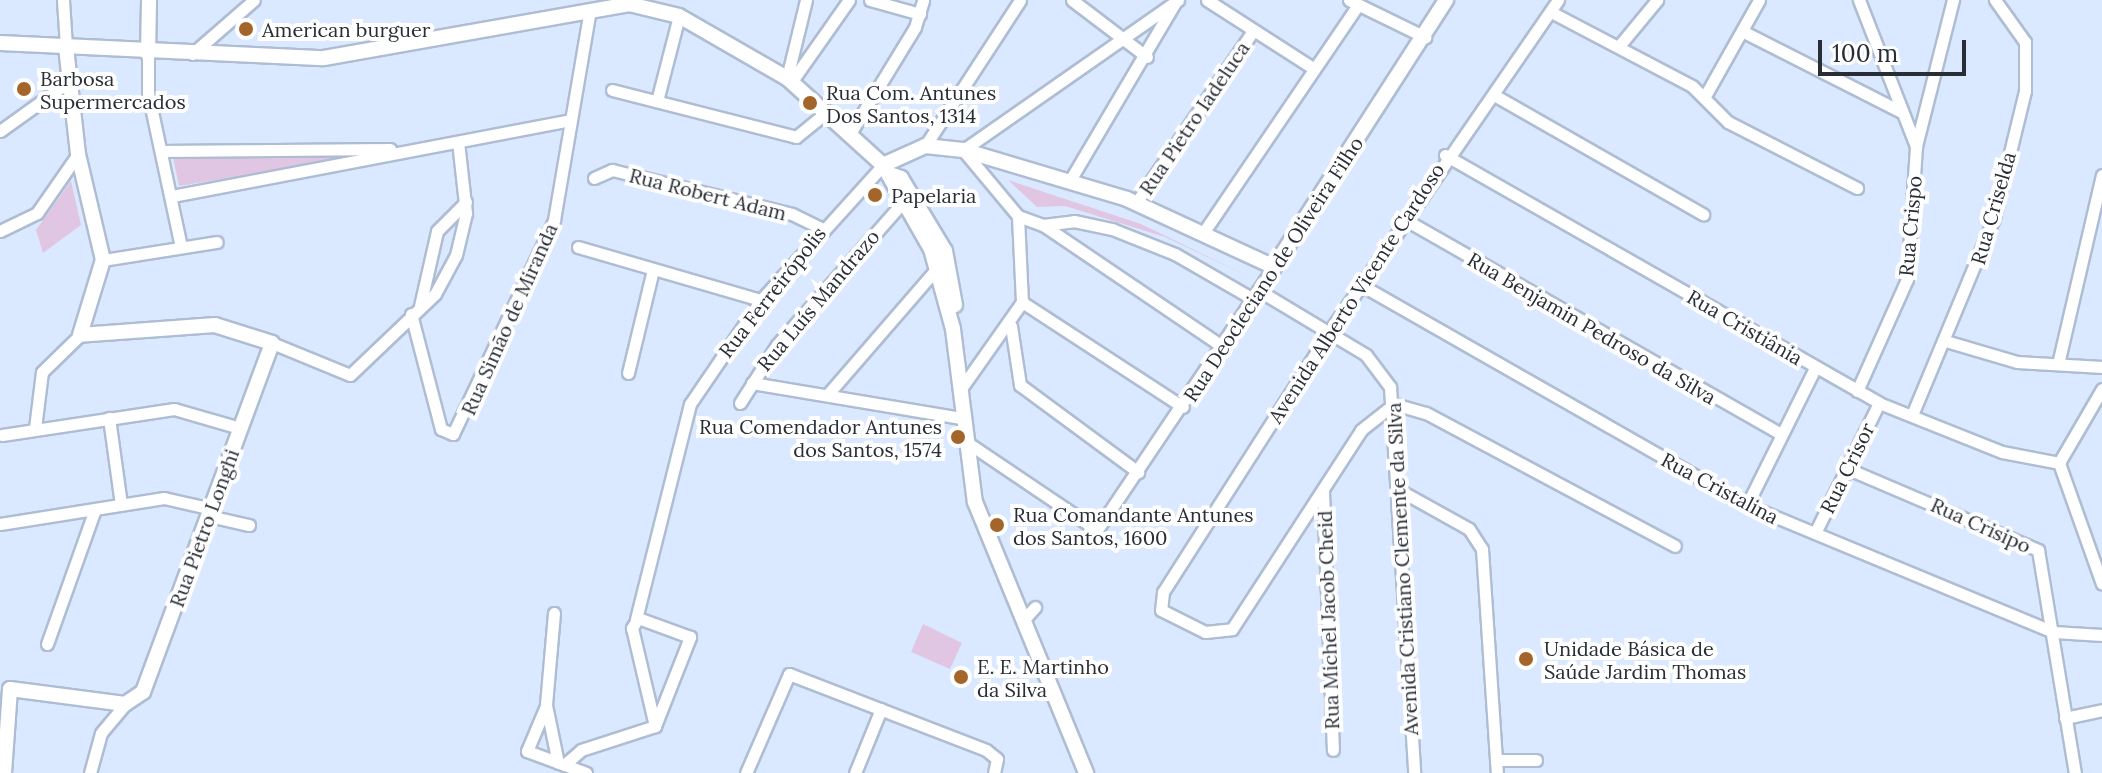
<!DOCTYPE html>
<html>
<head>
<meta charset="utf-8">
<style>
  body { margin:0 }
  #map { position:relative; width:2102px; height:773px; overflow:hidden; background:#dae9ff; font-family:Lora,serif }
  div>[style] { position:absolute }
  [style*='--x'] { left:calc(var(--x)*1px); top:calc(var(--y)*1px); width:calc(var(--w)*1px); rotate:calc(var(--a)*1deg) }
  .green>* { inset:0; background:#e1c6e3 }
  .roads { filter:drop-shadow(2px 0 #afbdd3) drop-shadow(-2px 0 #afbdd3) drop-shadow(0 2px #afbdd3) drop-shadow(0 -2px #afbdd3) }
  .minor>* { height:11px; margin:-5.5px; padding:0 5.5px; transform-origin:5.5px; border-radius:5.5px; background:#fff }
  .tertiary>* { height:14px; margin:-7px; padding:0 7px; transform-origin:7px; border-radius:7px; background:#fff }
  .dots>* { width:22px; height:22px; translate:-50% -50%; box-sizing:border-box; border:4px solid #fff; border-radius:50% }
  span { translate:-50% -50%; white-space:nowrap; text-align:center; line-height:1.15; -webkit-text-stroke:8px #fff; paint-order:stroke }
  .poi-label { font-size:20px; color:#282d36 }
  .left { translate:0 -50%; text-align:left }
  .right { translate:-100% -50%; text-align:right }
  .street-label { font-size:20px; color:#282d36 }
  .scale { position:absolute; left:1818px; top:40px; width:148px; height:36px; box-sizing:border-box; border:4px solid #282d36; border-top:0; padding-left:10px; font-size:24px; line-height:28px; white-space:nowrap; color:#282d36; -webkit-text-stroke:6px #fff; paint-order:stroke }
</style>
</head>
<body>
<div id="map">
  <div class="green">
    <div style="clip-path:polygon(334px 152px,359px 157px,179px 186px,173px 157px)"></div>
    <div style="clip-path:polygon(1008px 180px,1141px 224px,1250px 277px,1165px 237px,1065px 206px,1037px 207px)"></div>
    <div style="clip-path:polygon(71px 181px,81px 225px,43px 253px,36px 230px)"></div>
    <div style="clip-path:polygon(923px 624px,962px 643px,950px 669px,911px 652px)"></div>
  </div>
  <div class="roads">
    <div class="minor">
      <div style="--x:63;--y:0;--w:47;--a:86.3"></div>
      <div style="--x:870;--y:0;--w:52;--a:15.6"></div>
      <div style="--x:1072;--y:0;--w:94;--a:37.2"></div>
      <div style="--x:1207;--y:0;--w:126;--a:32.7"></div>
      <div style="--x:1349;--y:0;--w:85;--a:26"></div>
      <div style="--x:1558;--y:0;--w:402;--a:124.6"></div>
      <div style="--x:1330;--y:331;--w:310;--a:122.6"></div>
      <div style="--x:1163;--y:592;--w:18;--a:96"></div>
      <div style="--x:1161;--y:610;--w:49;--a:26.6"></div>
      <div style="--x:1205;--y:632;--w:27;--a:-6"></div>
      <div style="--x:1232;--y:629;--w:237;--a:-57"></div>
      <div style="--x:1361;--y:430;--w:42;--a:-38.2"></div>
      <div style="--x:1394;--y:404;--w:33;--a:16"></div>
      <div style="--x:1426;--y:413;--w:282;--a:28.1"></div>
      <div style="--x:1859;--y:0;--w:157;--a:68.7"></div>
      <div style="--x:1551;--y:12;--w:159;--a:27.7"></div>
      <div style="--x:1692;--y:86;--w:51;--a:45"></div>
      <div style="--x:1728;--y:122;--w:145;--a:27.1"></div>
      <div style="--x:1742;--y:31;--w:179;--a:26.9"></div>
      <div style="--x:1619;--y:46;--w:60;--a:-50.4"></div>
      <div style="--x:148;--y:54;--w:39;--a:90"></div>
      <div style="--x:148;--y:93;--w:157;--a:77.9"></div>
      <div style="--x:192;--y:54;--w:82;--a:-41.1"></div>
      <div style="--x:787;--y:78;--w:80;--a:-76.3"></div>
      <div style="--x:792;--y:81;--w:99;--a:-54.9"></div>
      <div style="--x:612;--y:90;--w:190;--a:14.3"></div>
      <div style="--x:796;--y:137;--w:41;--a:-39.1"></div>
      <div style="--x:1494;--y:95;--w:241;--a:29.7"></div>
      <div style="--x:1705;--y:96;--w:110;--a:-60.6"></div>
      <div style="--x:657;--y:101;--w:88;--a:-75.5"></div>
      <div style="--x:0;--y:131;--w:82;--a:-35.6"></div>
      <div style="--x:851;--y:132;--w:123;--a:-58.6"></div>
      <div style="--x:915;--y:27;--w:28;--a:-73"></div>
      <div style="--x:925;--y:146;--w:174;--a:-56.9"></div>
      <div style="--x:161;--y:151;--w:229;--a:-0.5"></div>
      <div style="--x:1445;--y:155;--w:500;--a:29.7"></div>
      <div style="--x:1879;--y:403;--w:132;--a:21.7"></div>
      <div style="--x:2002;--y:452;--w:58;--a:10.9"></div>
      <div style="--x:594;--y:178;--w:20;--a:-24"></div>
      <div style="--x:612;--y:170;--w:185;--a:13.7"></div>
      <div style="--x:792;--y:214;--w:34;--a:26"></div>
      <div style="--x:1069;--y:182;--w:210;--a:-59.4"></div>
      <div style="--x:172;--y:196;--w:404;--a:-10.8"></div>
      <div style="--x:1136;--y:203;--w:207;--a:-55.8"></div>
      <div style="--x:1018;--y:216;--w:27;--a:20"></div>
      <div style="--x:1043;--y:225;--w:216;--a:34.1"></div>
      <div style="--x:1404;--y:219;--w:434;--a:29.7"></div>
      <div style="--x:1043;--y:225;--w:31;--a:-7"></div>
      <div style="--x:1074;--y:221;--w:39;--a:12"></div>
      <div style="--x:1112;--y:229;--w:68;--a:21.6"></div>
      <div style="--x:1175;--y:254;--w:90;--a:30"></div>
      <div style="--x:0;--y:231;--w:41;--a:-25.9"></div>
      <div style="--x:37;--y:213;--w:72;--a:-55.2"></div>
      <div style="--x:1203;--y:233;--w:276;--a:-55.8"></div>
      <div style="--x:578;--y:247;--w:191;--a:16.2"></div>
      <div style="--x:103;--y:260;--w:115;--a:-9"></div>
      <div style="--x:1361;--y:285;--w:444;--a:29.7"></div>
      <div style="--x:1747;--y:505;--w:332;--a:22.5"></div>
      <div style="--x:2054;--y:632;--w:48;--a:3.6"></div>
      <div style="--x:1258;--y:290;--w:126;--a:31"></div>
      <div style="--x:1366;--y:355;--w:40;--a:53"></div>
      <div style="--x:1390;--y:387;--w:387;--a:86.4"></div>
      <div style="--x:1022;--y:302;--w:192;--a:33.1"></div>
      <div style="--x:420;--y:306;--w:77;--a:-77.2"></div>
      <div style="--x:437;--y:231;--w:41;--a:-45"></div>
      <div style="--x:411;--y:314;--w:119;--a:75.4"></div>
      <div style="--x:441;--y:429;--w:13;--a:23"></div>
      <div style="--x:453;--y:434;--w:237;--a:-64.7"></div>
      <div style="--x:554;--y:220;--w:213;--a:-80.3"></div>
      <div style="--x:1011;--y:326;--w:60;--a:81.3"></div>
      <div style="--x:1020;--y:385;--w:147;--a:36.4"></div>
      <div style="--x:1949;--y:342;--w:71;--a:16.4"></div>
      <div style="--x:2017;--y:362;--w:85;--a:3.4"></div>
      <div style="--x:272;--y:343;--w:84;--a:22.3"></div>
      <div style="--x:350;--y:375;--w:117;--a:-43.6"></div>
      <div style="--x:435;--y:294;--w:44;--a:-61.7"></div>
      <div style="--x:456;--y:255;--w:43;--a:-76.6"></div>
      <div style="--x:466;--y:213;--w:71;--a:-96.4"></div>
      <div style="--x:2058;--y:364;--w:194;--a:-76.9"></div>
      <div style="--x:628;--y:373;--w:102;--a:-76.4"></div>
      <div style="--x:752;--y:383;--w:212;--a:9.5"></div>
      <div style="--x:2102;--y:389;--w:86;--a:120.2"></div>
      <div style="--x:2059;--y:463;--w:128;--a:70.4"></div>
      <div style="--x:960;--y:390;--w:108;--a:-54.8"></div>
      <div style="--x:1022;--y:302;--w:86;--a:-92.7"></div>
      <div style="--x:1018;--y:216;--w:86;--a:-129.8"></div>
      <div style="--x:963;--y:150;--w:262;--a:-34.9"></div>
      <div style="--x:1857;--y:391;--w:123;--a:-65.9"></div>
      <div style="--x:1907;--y:279;--w:133;--a:-86.1"></div>
      <div style="--x:1916;--y:146;--w:151;--a:-75.8"></div>
      <div style="--x:828;--y:394;--w:168;--a:-49.1"></div>
      <div style="--x:740;--y:403;--w:69;--a:-57.5"></div>
      <div style="--x:777;--y:345;--w:191;--a:-48.6"></div>
      <div style="--x:1912;--y:415;--w:213;--a:-67.4"></div>
      <div style="--x:1994;--y:218;--w:131;--a:-76.3"></div>
      <div style="--x:2025;--y:91;--w:49;--a:-90"></div>
      <div style="--x:2025;--y:42;--w:52;--a:-125.5"></div>
      <div style="--x:109;--y:418;--w:87;--a:82.1"></div>
      <div style="--x:35;--y:428;--w:56;--a:-82.9"></div>
      <div style="--x:42;--y:372;--w:53;--a:-44.2"></div>
      <div style="--x:2;--y:435;--w:174;--a:-8.6"></div>
      <div style="--x:174;--y:409;--w:69;--a:16.1"></div>
      <div style="--x:965;--y:441;--w:159;--a:34"></div>
      <div style="--x:1097;--y:530;--w:317;--a:-56.1"></div>
      <div style="--x:1846;--y:468;--w:209;--a:23.1"></div>
      <div style="--x:2038;--y:550;--w:226;--a:80.6"></div>
      <div style="--x:1399;--y:490;--w:80;--a:29.1"></div>
      <div style="--x:1469;--y:529;--w:24;--a:57"></div>
      <div style="--x:1482;--y:549;--w:225;--a:86.2"></div>
      <div style="--x:1323;--y:491;--w:259;--a:87.8"></div>
      <div style="--x:1747;--y:505;--w:153;--a:-63.6"></div>
      <div style="--x:209;--y:516;--w:41;--a:12.7"></div>
      <div style="--x:0;--y:524;--w:166;--a:-9"></div>
      <div style="--x:164;--y:498;--w:49;--a:12.9"></div>
      <div style="--x:1815;--y:533;--w:145;--a:-63.8"></div>
      <div style="--x:554;--y:613;--w:92;--a:95"></div>
      <div style="--x:546;--y:705;--w:59;--a:78.3"></div>
      <div style="--x:1027;--y:616;--w:12;--a:-48"></div>
      <div style="--x:636;--y:619;--w:222;--a:-75.9"></div>
      <div style="--x:690;--y:404;--w:126;--a:-55.7"></div>
      <div style="--x:761;--y:300;--w:182;--a:-47.9"></div>
      <div style="--x:47;--y:644;--w:143;--a:-70.4"></div>
      <div style="--x:546;--y:706;--w:49;--a:112.9"></div>
      <div style="--x:527;--y:751;--w:63;--a:20.4"></div>
      <div style="--x:2065;--y:718;--w:38;--a:-12"></div>
      <div style="--x:1496;--y:760;--w:40;--a:0"></div>
      <div style="--x:564;--y:765;--w:23;--a:-41"></div>
      <div style="--x:581;--y:750;--w:78;--a:-18"></div>
      <div style="--x:655;--y:726;--w:96;--a:-68.5"></div>
      <div style="--x:690;--y:637;--w:55;--a:-159.9"></div>
      <div style="--x:638;--y:618;--w:12;--a:121"></div>
      <div style="--x:632;--y:628;--w:101;--a:76.8"></div>
      <div style="--x:90;--y:773;--w:41;--a:-74.6"></div>
      <div style="--x:101;--y:733;--w:38;--a:-50"></div>
      <div style="--x:746;--y:773;--w:108;--a:-66.5"></div>
      <div style="--x:789;--y:674;--w:211;--a:21.1"></div>
      <div style="--x:986;--y:750;--w:14;--a:39"></div>
      <div style="--x:997;--y:759;--w:14;--a:102"></div>
      <div style="--x:855;--y:773;--w:69;--a:-67.9"></div>
    </div>
    <div class="tertiary">
      <div style="--x:0;--y:43;--w:324;--a:2.7"></div>
      <div style="--x:324;--y:58;--w:310;--a:-10"></div>
      <div style="--x:629;--y:4;--w:51;--a:13.5"></div>
      <div style="--x:679;--y:16;--w:125;--a:29.9"></div>
      <div style="--x:787;--y:78;--w:130;--a:42.2"></div>
      <div style="--x:883;--y:165;--w:97;--a:60.3"></div>
      <div style="--x:931;--y:249;--w:83;--a:74.6"></div>
      <div style="--x:953;--y:329;--w:174;--a:82.8"></div>
      <div style="--x:975;--y:502;--w:293;--a:67.7"></div>
      <div style="--x:148;--y:54;--w:54;--a:-88.9"></div>
      <div style="--x:883;--y:165;--w:46;--a:-24.3"></div>
      <div style="--x:925;--y:146;--w:38;--a:6"></div>
      <div style="--x:963;--y:150;--w:171;--a:16.6"></div>
      <div style="--x:1127;--y:199;--w:162;--a:24.8"></div>
      <div style="--x:1274;--y:267;--w:318;--a:-57.2"></div>
      <div style="--x:890;--y:174;--w:12;--a:20"></div>
      <div style="--x:901;--y:178;--w:85;--a:58.9"></div>
      <div style="--x:945;--y:251;--w:55;--a:79.5"></div>
      <div style="--x:4;--y:773;--w:84;--a:-85.9"></div>
      <div style="--x:10;--y:689;--w:116;--a:7.4"></div>
      <div style="--x:125;--y:704;--w:22;--a:-34"></div>
      <div style="--x:143;--y:692;--w:372;--a:-69.7"></div>
      <div style="--x:272;--y:343;--w:60;--a:-162.5"></div>
      <div style="--x:215;--y:325;--w:135;--a:175.8"></div>
      <div style="--x:80;--y:335;--w:78;--a:-73"></div>
      <div style="--x:103;--y:260;--w:109;--a:-103.3"></div>
      <div style="--x:78;--y:154;--w:108;--a:-96.4"></div>
    </div>
  </div>
  <div class="dots">
    <div style="left:246px;top:29px;background:#a3652a"></div>
    <div style="left:24px;top:89px;background:#a3652a"></div>
    <div style="left:810px;top:103px;background:#a3652a"></div>
    <div style="left:875px;top:195px;background:#a3652a"></div>
    <div style="left:958px;top:437px;background:#a3652a"></div>
    <div style="left:997px;top:525px;background:#a3652a"></div>
    <div style="left:1526px;top:659px;background:#a3652a"></div>
    <div style="left:961px;top:677px;background:#a3652a"></div>
  </div>
  <div class="poi-label">
    <span class="left" style="left:262px;top:29px">American burguer</span>
    <span class="left" style="left:40px;top:90px">Barbosa<br>Supermercados</span>
    <span class="left" style="left:826px;top:104px">Rua Com. Antunes<br>Dos Santos, 1314</span>
    <span class="left" style="left:891px;top:195px">Papelaria</span>
    <span class="right" style="left:942px;top:438px">Rua Comendador Antunes<br>dos Santos, 1574</span>
    <span class="left" style="left:1013px;top:526px">Rua Comandante Antunes<br>dos Santos, 1600</span>
    <span class="left" style="left:1544px;top:660px">Unidade Básica de<br>Saúde Jardim Thomas</span>
    <span class="left" style="left:977px;top:678px">E. E. Martinho<br>da Silva</span>
  </div>
  <div class="street-label">
    <span style="left:1194px;top:118px;rotate:-56deg">Rua Pietro Iadeluca</span>
    <span style="left:708px;top:194px;rotate:14deg">Rua Robert Adam</span>
    <span style="left:1993px;top:208px;rotate:-74deg">Rua Criselda</span>
    <span style="left:1910px;top:226px;rotate:-85deg">Rua Crispo</span>
    <span style="left:1273px;top:269px;rotate:-57deg">Rua Deocleciano de Oliveira Filho</span>
    <span style="left:772px;top:292px;rotate:-52deg">Rua Ferreirópolis</span>
    <span style="left:1356px;top:293px;rotate:-57deg">Avenida Alberto Vicente Cardoso</span>
    <span style="left:818px;top:300px;rotate:-50deg">Rua Luís Mandrazo</span>
    <span style="left:509px;top:319px;rotate:-66deg">Rua Simão de Miranda</span>
    <span style="left:1745px;top:327px;rotate:30deg">Rua Cristiânia</span>
    <span style="left:1592px;top:328px;rotate:30deg">Rua Benjamin Pedroso da Silva</span>
    <span style="left:1847px;top:468px;rotate:-64deg">Rua Crisor</span>
    <span style="left:1720px;top:488px;rotate:28deg">Rua Cristalina</span>
    <span style="left:1981px;top:525px;rotate:24deg">Rua Crisipo</span>
    <span style="left:204px;top:528px;rotate:-70deg">Rua Pietro Longhi</span>
    <span style="left:1402px;top:569px;rotate:-93deg">Avenida Cristiano Clemente da Silva</span>
    <span style="left:1328px;top:620px;rotate:-92deg">Rua Michel Jacob Cheid</span>
  </div>
  <div class="scale">100 m</div>
</div>
</body>
</html>
